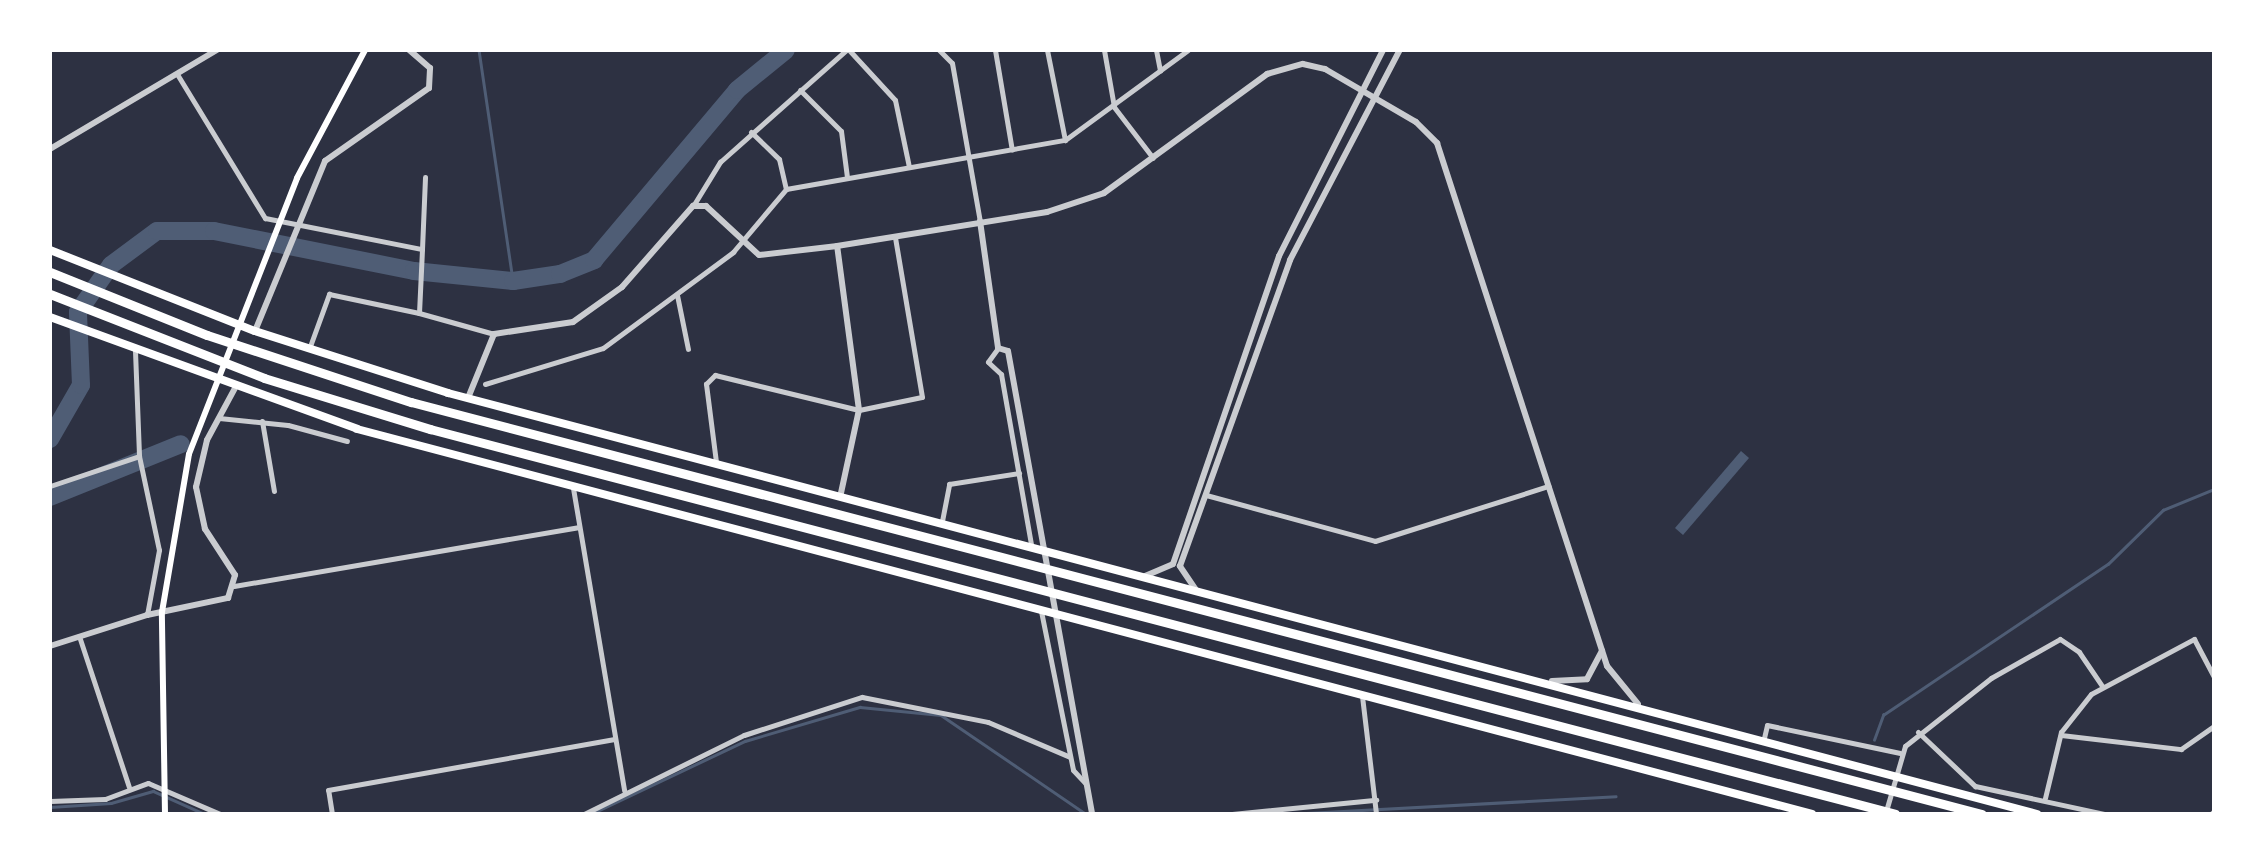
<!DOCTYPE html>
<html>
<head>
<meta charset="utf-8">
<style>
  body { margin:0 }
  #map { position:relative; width:2264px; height:864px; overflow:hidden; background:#2d3142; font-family:"Nunito Sans",sans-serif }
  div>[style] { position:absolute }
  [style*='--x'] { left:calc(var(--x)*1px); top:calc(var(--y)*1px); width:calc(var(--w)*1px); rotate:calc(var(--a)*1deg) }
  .water>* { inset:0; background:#4f5d75 }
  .stream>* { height:2.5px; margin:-1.25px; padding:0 1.25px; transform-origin:1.25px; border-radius:1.25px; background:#4f5d75 }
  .river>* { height:18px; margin:-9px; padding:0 9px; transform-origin:9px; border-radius:9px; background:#4f5d75 }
  .minor>* { height:5px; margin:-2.5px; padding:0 2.5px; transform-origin:2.5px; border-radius:2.5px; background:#caccd0 }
  .tertiary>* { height:6px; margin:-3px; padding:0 3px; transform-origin:3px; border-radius:3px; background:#caccd0 }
  .secondary>* { height:6px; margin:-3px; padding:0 3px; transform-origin:3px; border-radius:3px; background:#fff }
  .trunk>* { height:8px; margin:-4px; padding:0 4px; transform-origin:4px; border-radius:4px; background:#fff }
  .motorway>* { height:9px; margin:-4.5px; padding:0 4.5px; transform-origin:4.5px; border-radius:4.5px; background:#fff }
  span { translate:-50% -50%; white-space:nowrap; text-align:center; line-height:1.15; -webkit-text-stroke:9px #fff; paint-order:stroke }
  .frame { position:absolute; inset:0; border:52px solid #fff; pointer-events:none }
</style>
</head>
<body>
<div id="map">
  <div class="water">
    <div style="clip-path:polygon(1741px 451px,1749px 458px,1683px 535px,1675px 528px)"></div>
  </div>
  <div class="stream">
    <div style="--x:479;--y:50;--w:233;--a:81.6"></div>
    <div style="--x:1874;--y:740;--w:27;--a:-70"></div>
    <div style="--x:1883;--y:715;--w:271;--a:-33.9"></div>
    <div style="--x:2108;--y:564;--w:77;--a:-44.5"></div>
    <div style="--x:2163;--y:510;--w:55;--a:-22.4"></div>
    <div style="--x:50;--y:807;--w:61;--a:-3.8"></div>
    <div style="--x:111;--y:803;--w:44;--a:-15.9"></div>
    <div style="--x:153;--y:791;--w:57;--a:23.9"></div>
    <div style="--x:591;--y:814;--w:170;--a:-25.4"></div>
    <div style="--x:745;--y:741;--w:120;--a:-16.5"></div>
    <div style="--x:860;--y:707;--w:81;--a:5.6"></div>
    <div style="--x:941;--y:715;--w:176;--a:34.3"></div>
    <div style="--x:1288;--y:814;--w:328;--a:-3.1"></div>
  </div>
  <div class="river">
    <div style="--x:50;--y:439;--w:62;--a:-60.1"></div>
    <div style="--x:81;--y:385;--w:73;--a:-92.4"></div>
    <div style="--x:78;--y:312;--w:57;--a:-54.9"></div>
    <div style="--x:111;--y:265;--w:57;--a:-36.5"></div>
    <div style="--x:157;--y:231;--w:57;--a:0"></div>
    <div style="--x:214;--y:231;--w:204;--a:11.3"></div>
    <div style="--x:414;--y:271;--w:100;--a:5.8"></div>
    <div style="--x:513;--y:281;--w:48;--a:-8.5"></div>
    <div style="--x:560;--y:274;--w:37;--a:-22"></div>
    <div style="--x:594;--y:260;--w:222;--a:-49.9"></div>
    <div style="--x:737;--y:90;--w:63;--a:-39.2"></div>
    <div style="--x:50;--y:497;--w:141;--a:-22"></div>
  </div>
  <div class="minor">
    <div style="--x:849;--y:50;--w:68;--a:47.4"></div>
    <div style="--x:895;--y:100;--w:68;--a:78.2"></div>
    <div style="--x:939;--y:50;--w:18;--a:45"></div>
    <div style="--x:952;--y:63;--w:160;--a:80"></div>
    <div style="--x:995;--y:50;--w:101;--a:80.4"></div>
    <div style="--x:1047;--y:50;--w:92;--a:78.7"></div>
    <div style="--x:1104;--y:50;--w:58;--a:80"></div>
    <div style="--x:1114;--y:107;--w:64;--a:52.6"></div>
    <div style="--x:1156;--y:50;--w:21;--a:79"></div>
    <div style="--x:177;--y:74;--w:169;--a:58.6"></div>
    <div style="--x:265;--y:218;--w:160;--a:11.2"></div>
    <div style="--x:422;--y:249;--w:72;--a:-87.6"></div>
    <div style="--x:800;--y:90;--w:58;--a:45"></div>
    <div style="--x:841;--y:131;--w:46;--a:82.6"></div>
    <div style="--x:751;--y:132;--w:39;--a:44"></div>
    <div style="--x:779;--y:159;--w:31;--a:77"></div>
    <div style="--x:693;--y:206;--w:52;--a:-58.5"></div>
    <div style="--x:720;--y:162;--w:169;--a:-41.6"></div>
    <div style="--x:677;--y:295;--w:55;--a:78.5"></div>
    <div style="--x:419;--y:313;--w:78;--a:15.6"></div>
    <div style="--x:998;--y:348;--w:17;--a:126"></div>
    <div style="--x:988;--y:362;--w:18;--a:43"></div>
    <div style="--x:1001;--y:374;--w:174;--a:80"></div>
    <div style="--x:309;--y:349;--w:59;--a:-70"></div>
    <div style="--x:329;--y:294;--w:92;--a:11.9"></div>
    <div style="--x:419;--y:313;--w:64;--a:-87.3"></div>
    <div style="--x:135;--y:351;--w:105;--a:87.8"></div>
    <div style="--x:139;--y:456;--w:96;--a:78"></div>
    <div style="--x:159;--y:550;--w:66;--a:100.5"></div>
    <div style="--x:485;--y:384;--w:123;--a:-17"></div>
    <div style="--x:603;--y:348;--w:162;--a:-36.4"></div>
    <div style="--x:733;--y:252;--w:82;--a:-49.9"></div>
    <div style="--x:786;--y:189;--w:283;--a:-10"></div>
    <div style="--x:1065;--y:140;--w:152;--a:-36.2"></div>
    <div style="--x:219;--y:418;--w:69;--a:5.8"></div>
    <div style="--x:288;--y:425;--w:61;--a:15.2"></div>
    <div style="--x:262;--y:421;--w:71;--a:80.3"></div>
    <div style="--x:716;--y:462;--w:79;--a:-97.3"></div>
    <div style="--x:706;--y:384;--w:13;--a:-45"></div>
    <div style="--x:715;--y:375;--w:148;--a:13.7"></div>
    <div style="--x:859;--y:410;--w:64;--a:-11.7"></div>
    <div style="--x:922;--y:397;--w:161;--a:-99.6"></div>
    <div style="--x:50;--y:486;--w:94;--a:-18.6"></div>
    <div style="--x:573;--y:488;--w:307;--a:80.4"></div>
    <div style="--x:1206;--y:495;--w:175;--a:15.2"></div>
    <div style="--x:1375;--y:541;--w:182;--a:-17.6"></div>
    <div style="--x:942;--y:521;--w:38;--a:-79"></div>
    <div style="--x:949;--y:484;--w:71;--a:-8.9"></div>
    <div style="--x:234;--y:586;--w:349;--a:-9.7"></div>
    <div style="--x:1041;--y:611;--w:162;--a:78.6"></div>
    <div style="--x:1073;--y:770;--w:19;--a:47"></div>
    <div style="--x:79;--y:636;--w:159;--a:71.7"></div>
    <div style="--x:1362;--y:696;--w:119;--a:83.2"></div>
    <div style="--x:1918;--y:732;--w:79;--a:43.5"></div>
    <div style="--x:1975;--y:786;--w:132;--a:12.2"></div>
    <div style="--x:2061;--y:735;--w:121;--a:6.7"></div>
    <div style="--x:2181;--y:749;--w:40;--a:-34.9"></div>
    <div style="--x:1764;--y:738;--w:13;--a:-77"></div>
    <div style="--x:1767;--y:725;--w:136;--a:11.9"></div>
    <div style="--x:2045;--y:798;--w:68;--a:-76.4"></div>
    <div style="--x:2061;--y:732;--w:48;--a:-51.7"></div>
    <div style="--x:2091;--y:694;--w:117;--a:-28.1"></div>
    <div style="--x:2194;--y:639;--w:43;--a:62.2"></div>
    <div style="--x:50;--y:801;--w:55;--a:-2.1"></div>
    <div style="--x:105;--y:799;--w:46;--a:-20.4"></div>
    <div style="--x:148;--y:783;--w:78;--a:23.3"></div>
    <div style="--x:1886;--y:811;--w:68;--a:-73.7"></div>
    <div style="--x:1905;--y:746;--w:110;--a:-38.3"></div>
    <div style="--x:1991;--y:678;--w:79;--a:-29.5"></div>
    <div style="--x:2060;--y:639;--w:23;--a:34"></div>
    <div style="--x:2079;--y:652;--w:41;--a:55.9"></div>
    <div style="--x:332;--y:814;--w:24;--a:-99"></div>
    <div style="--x:328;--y:790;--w:291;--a:-10.1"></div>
    <div style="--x:584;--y:814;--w:178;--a:-26.3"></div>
    <div style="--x:744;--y:735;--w:124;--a:-17.9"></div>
    <div style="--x:862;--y:697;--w:128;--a:11.2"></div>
    <div style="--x:988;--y:722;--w:89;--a:23.1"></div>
    <div style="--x:1232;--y:814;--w:145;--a:-5.6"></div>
    <div style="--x:2211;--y:814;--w:4;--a:-45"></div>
  </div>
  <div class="tertiary">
    <div style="--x:50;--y:149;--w:194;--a:-30.7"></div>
    <div style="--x:980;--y:221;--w:128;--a:81.9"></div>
    <div style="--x:998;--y:348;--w:10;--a:17"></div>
    <div style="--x:1008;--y:351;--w:471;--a:79.7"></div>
    <div style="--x:255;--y:331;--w:184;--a:-67.6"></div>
    <div style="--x:325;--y:161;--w:127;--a:-35.1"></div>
    <div style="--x:429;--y:88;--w:20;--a:-87"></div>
    <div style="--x:430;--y:68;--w:28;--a:-139"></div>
    <div style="--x:468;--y:398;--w:69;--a:-67.9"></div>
    <div style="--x:494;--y:334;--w:80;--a:-8.6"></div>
    <div style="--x:573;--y:322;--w:60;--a:-35.5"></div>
    <div style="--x:622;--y:287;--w:108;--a:-48.8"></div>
    <div style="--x:693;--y:206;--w:13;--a:0"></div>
    <div style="--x:706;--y:206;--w:72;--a:42.8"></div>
    <div style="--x:759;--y:255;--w:79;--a:-6.6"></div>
    <div style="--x:841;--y:493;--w:85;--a:-77.8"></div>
    <div style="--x:859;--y:410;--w:165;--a:-97.6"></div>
    <div style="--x:837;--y:246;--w:213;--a:-9.2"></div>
    <div style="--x:1047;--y:212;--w:60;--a:-18.4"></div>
    <div style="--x:1104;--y:193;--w:202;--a:-36.1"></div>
    <div style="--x:1267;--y:74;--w:37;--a:-16"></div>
    <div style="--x:1303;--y:64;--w:23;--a:13"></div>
    <div style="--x:1325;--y:69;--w:105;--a:30.2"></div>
    <div style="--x:1416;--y:122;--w:30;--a:45"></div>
    <div style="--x:1437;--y:143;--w:550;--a:71.99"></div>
    <div style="--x:1607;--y:666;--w:49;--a:50.8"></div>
    <div style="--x:1145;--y:576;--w:30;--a:-23"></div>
    <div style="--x:1173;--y:564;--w:326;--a:-71"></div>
    <div style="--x:1279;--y:256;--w:231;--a:-63.2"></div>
    <div style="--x:1196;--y:590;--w:29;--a:-124"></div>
    <div style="--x:1180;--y:566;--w:325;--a:-70.2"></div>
    <div style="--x:1290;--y:260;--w:237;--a:-62.4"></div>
    <div style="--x:50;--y:646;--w:102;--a:-17.7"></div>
    <div style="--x:147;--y:615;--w:83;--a:-11.9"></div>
    <div style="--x:228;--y:598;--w:24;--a:-73"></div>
    <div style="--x:235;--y:575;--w:55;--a:-123.1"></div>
    <div style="--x:205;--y:529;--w:43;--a:-102.1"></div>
    <div style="--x:196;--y:487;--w:48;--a:-76.8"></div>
    <div style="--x:207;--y:440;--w:59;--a:-61.7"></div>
    <div style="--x:1552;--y:681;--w:35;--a:-3"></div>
    <div style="--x:1587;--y:679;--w:32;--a:-62"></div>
  </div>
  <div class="secondary">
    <div style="--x:165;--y:814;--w:202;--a:-90.9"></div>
    <div style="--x:162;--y:612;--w:160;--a:-80.3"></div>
    <div style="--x:189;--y:454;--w:296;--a:-68.6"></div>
    <div style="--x:297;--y:178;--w:145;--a:-62"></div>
  </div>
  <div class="trunk">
    <div style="--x:50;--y:250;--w:220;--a:21.6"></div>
    <div style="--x:255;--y:331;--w:203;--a:17.8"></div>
    <div style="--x:448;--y:393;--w:1644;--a:14.84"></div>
    <div style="--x:50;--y:317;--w:327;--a:20"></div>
    <div style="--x:357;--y:429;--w:1505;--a:14.82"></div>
  </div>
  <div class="motorway">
    <div style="--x:50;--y:272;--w:169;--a:21.9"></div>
    <div style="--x:207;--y:335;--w:215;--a:18.2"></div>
    <div style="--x:411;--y:402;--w:1624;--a:14.7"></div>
    <div style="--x:50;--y:294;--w:230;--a:21.4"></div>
    <div style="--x:264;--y:378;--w:174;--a:17.1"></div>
    <div style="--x:430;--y:429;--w:1515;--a:14.72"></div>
  </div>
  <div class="frame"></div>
</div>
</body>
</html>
